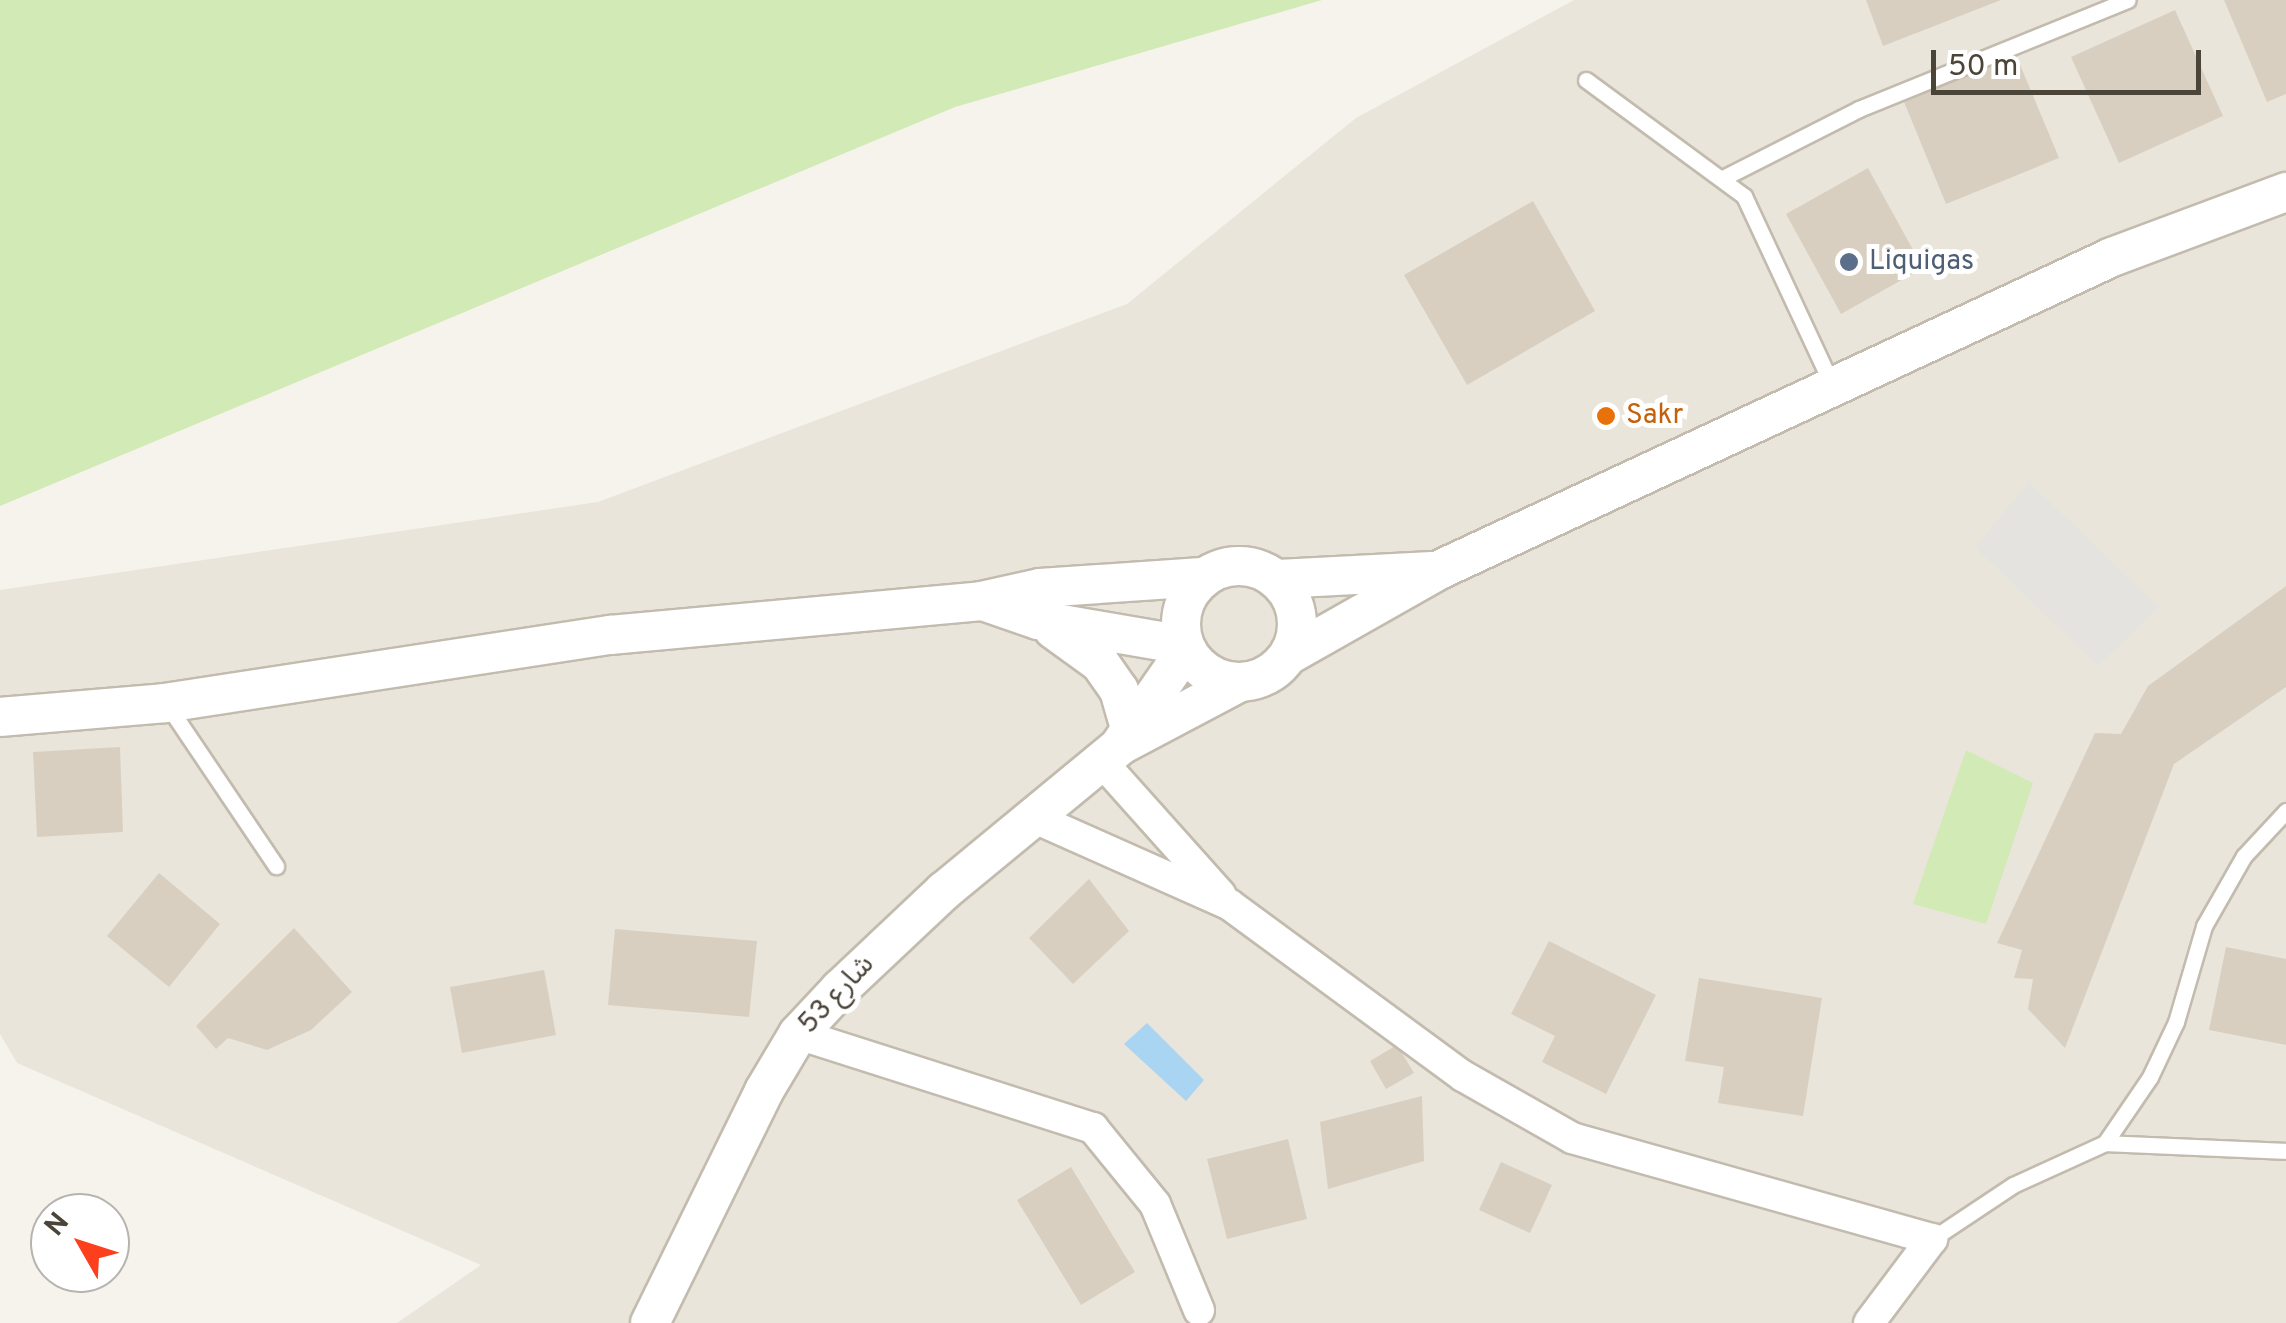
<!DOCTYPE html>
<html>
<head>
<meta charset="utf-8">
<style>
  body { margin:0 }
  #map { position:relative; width:2286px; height:1323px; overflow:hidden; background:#f6f3ec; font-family:Overpass,"Noto Sans Arabic",sans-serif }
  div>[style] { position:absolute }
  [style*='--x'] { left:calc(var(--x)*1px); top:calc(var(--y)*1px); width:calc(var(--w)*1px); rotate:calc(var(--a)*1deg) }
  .residential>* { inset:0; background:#eae5da }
  .green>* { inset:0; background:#d2eab5 }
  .parking>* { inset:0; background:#e5e3e0 }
  .water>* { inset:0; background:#a9d4f2 }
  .building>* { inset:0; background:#d8cfc1 }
  .roads { filter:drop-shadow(2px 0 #c2bbae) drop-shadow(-2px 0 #c2bbae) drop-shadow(0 2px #c2bbae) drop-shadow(0 -2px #c2bbae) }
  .service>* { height:15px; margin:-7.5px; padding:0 7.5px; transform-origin:7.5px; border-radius:7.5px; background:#fff }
  .minor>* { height:30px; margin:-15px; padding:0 15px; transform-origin:15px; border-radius:15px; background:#fff }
  .tertiary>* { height:38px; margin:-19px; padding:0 19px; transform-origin:19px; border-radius:19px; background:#fff }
  .tertiary>.ring { margin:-19px; padding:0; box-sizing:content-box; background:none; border:38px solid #fff; border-radius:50% }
  .dots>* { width:28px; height:28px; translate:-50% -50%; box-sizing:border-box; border:5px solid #fff; border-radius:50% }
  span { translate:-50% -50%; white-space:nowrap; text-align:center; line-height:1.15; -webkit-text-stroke:10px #fff; paint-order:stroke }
  .service-label { font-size:28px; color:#4e5e75 }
  .left { translate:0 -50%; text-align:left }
  .food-label { font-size:28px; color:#c56008 }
  .street-label { font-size:28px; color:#4b4439 }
  .north { position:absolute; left:30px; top:1193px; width:100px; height:100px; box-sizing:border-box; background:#fff; border:2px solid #b7b4b0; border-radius:50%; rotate:309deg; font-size:28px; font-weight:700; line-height:40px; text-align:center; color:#4b4439 }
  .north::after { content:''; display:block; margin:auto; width:35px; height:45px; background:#fc3f1d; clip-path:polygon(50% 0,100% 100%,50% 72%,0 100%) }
  .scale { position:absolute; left:1931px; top:50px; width:270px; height:45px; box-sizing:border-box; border:5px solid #4b4439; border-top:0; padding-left:12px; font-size:30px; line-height:35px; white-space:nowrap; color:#4b4439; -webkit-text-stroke:8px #fff; paint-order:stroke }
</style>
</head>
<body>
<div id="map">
  <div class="residential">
    <div style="clip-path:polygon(1574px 0,2286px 0,2286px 1323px,397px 1323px,481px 1265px,17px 1063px,0 1034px,0 590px,598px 502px,1127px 304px,1356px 118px)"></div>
  </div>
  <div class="green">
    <div style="clip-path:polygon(0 0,1322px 0,955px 107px,0 506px)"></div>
    <div style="clip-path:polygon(1966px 750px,2033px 783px,1986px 924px,1913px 904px)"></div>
  </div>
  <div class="parking">
    <div style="clip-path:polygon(2029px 482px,2159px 607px,2098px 666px,1975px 547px)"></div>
  </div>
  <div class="water">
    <div style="clip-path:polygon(1147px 1023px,1204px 1080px,1186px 1101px,1124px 1044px)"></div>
  </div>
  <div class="building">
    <div style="clip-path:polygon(1866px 0,2001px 0,1883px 46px)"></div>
    <div style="clip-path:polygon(2224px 0,2286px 0,2286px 94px,2267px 102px)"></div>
    <div style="clip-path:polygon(2175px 10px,2223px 116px,2119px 163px,2071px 57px)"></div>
    <div style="clip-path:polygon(2016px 55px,2059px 158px,1946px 204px,1904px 102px)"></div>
    <div style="clip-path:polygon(1868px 168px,1923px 268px,1841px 314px,1786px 214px)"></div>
    <div style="clip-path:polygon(1533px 201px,1595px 311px,1467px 385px,1404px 275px)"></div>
    <div style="clip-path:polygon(2286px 586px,2286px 687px,2174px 764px,2065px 1048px,2028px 1009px,2033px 979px,2014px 978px,2022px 950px,1997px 943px,2095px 733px,2121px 734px,2148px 686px)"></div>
    <div style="clip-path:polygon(120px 747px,123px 832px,37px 837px,33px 752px)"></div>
    <div style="clip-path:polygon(159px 873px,220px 924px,169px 987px,107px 936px)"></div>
    <div style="clip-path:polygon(1089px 879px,1129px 931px,1073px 984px,1029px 938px)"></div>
    <div style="clip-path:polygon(294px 928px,352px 992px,311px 1030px,267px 1050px,228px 1038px,216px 1049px,196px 1026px)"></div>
    <div style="clip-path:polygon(615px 929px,757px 941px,749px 1017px,608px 1005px)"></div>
    <div style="clip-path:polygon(1549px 941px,1656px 995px,1606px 1094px,1542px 1062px,1555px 1036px,1511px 1014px)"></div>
    <div style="clip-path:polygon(2226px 947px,2286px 959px,2286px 1045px,2209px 1030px)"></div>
    <div style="clip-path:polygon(544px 970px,556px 1035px,462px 1053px,450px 987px)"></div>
    <div style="clip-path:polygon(1699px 978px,1822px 998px,1803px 1116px,1718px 1103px,1724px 1067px,1685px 1061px)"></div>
    <div style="clip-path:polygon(1397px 1045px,1414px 1073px,1386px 1089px,1370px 1061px)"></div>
    <div style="clip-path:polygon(1422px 1096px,1424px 1161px,1328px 1189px,1320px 1122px)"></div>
    <div style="clip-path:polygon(1288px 1139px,1307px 1219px,1227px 1239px,1207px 1159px)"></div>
    <div style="clip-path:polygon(1501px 1162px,1552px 1185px,1530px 1233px,1479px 1210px)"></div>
    <div style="clip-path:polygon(1071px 1167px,1135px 1272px,1081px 1305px,1017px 1200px)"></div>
  </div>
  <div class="roads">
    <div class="service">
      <div style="--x:1586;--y:80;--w:196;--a:36.3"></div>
      <div style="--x:1744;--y:196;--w:208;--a:65"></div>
      <div style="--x:1723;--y:178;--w:153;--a:-26.9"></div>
      <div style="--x:1859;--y:109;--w:290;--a:-22.1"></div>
      <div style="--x:166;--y:703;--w:197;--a:56"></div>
      <div style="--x:2105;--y:1143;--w:80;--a:-55.7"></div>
      <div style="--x:2150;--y:1077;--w:61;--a:-64.7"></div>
      <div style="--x:2176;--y:1022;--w:100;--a:-73.7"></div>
      <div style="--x:2204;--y:926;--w:81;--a:-60.3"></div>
      <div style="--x:2244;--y:856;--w:62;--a:-47"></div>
      <div style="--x:1932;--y:1239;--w:97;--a:-33.7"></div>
      <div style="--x:2013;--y:1185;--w:101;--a:-24.5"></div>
      <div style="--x:2105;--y:1143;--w:181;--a:2.5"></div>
    </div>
    <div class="minor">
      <div style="--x:1102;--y:762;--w:178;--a:48.2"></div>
      <div style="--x:1037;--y:819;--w:211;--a:24"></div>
      <div style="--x:1230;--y:905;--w:289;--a:36.3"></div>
      <div style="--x:1463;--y:1076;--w:125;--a:29.6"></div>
      <div style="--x:1572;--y:1138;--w:374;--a:15.7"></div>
      <div style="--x:1932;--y:1239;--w:105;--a:126.9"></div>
      <div style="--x:798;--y:1034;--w:310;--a:17.7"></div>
      <div style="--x:1093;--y:1128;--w:98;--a:50.8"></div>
      <div style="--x:1155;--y:1204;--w:115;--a:67.5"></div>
    </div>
    <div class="tertiary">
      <div class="ring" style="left:1181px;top:566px;width:78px;height:78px"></div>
      <div style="--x:1278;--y:579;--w:154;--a:-3"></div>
      <div style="--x:983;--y:601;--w:58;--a:19.1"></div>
      <div style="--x:1038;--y:620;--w:148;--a:9.7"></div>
      <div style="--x:1053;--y:629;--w:58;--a:35.9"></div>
      <div style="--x:1100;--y:663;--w:33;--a:55"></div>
      <div style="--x:1119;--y:690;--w:36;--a:74"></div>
      <div style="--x:1289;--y:655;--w:172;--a:-29.5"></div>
      <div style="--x:1439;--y:570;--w:742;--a:-24.94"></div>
      <div style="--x:2112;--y:257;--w:186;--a:-20.5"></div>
      <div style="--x:0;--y:717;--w:166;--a:-4.8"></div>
      <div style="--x:165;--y:703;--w:450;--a:-8.7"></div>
      <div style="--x:610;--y:635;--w:373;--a:-5.2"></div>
      <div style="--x:981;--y:601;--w:60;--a:-12.4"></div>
      <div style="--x:1040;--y:588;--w:162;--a:-3.9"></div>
      <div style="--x:1122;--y:742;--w:112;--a:-55.2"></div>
      <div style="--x:650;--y:1323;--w:258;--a:-63.8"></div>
      <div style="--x:764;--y:1091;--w:66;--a:-59.2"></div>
      <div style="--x:798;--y:1034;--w:62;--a:-47"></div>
      <div style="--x:840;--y:989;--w:143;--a:-43.3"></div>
      <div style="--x:944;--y:891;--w:229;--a:-39.5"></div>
      <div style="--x:1121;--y:745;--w:132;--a:-27.9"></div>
    </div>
  </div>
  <div class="dots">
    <div style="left:1849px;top:262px;background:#5c6f8a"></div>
    <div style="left:1606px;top:416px;background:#e8710a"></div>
  </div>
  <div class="service-label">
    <span class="left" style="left:1869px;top:262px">Liquigas</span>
  </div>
  <div class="food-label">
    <span class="left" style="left:1626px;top:416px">Sakr</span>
  </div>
  <div class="street-label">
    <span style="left:837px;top:995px;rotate:-47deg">شارع 53</span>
  </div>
  <div class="north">N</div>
  <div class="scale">50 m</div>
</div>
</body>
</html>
